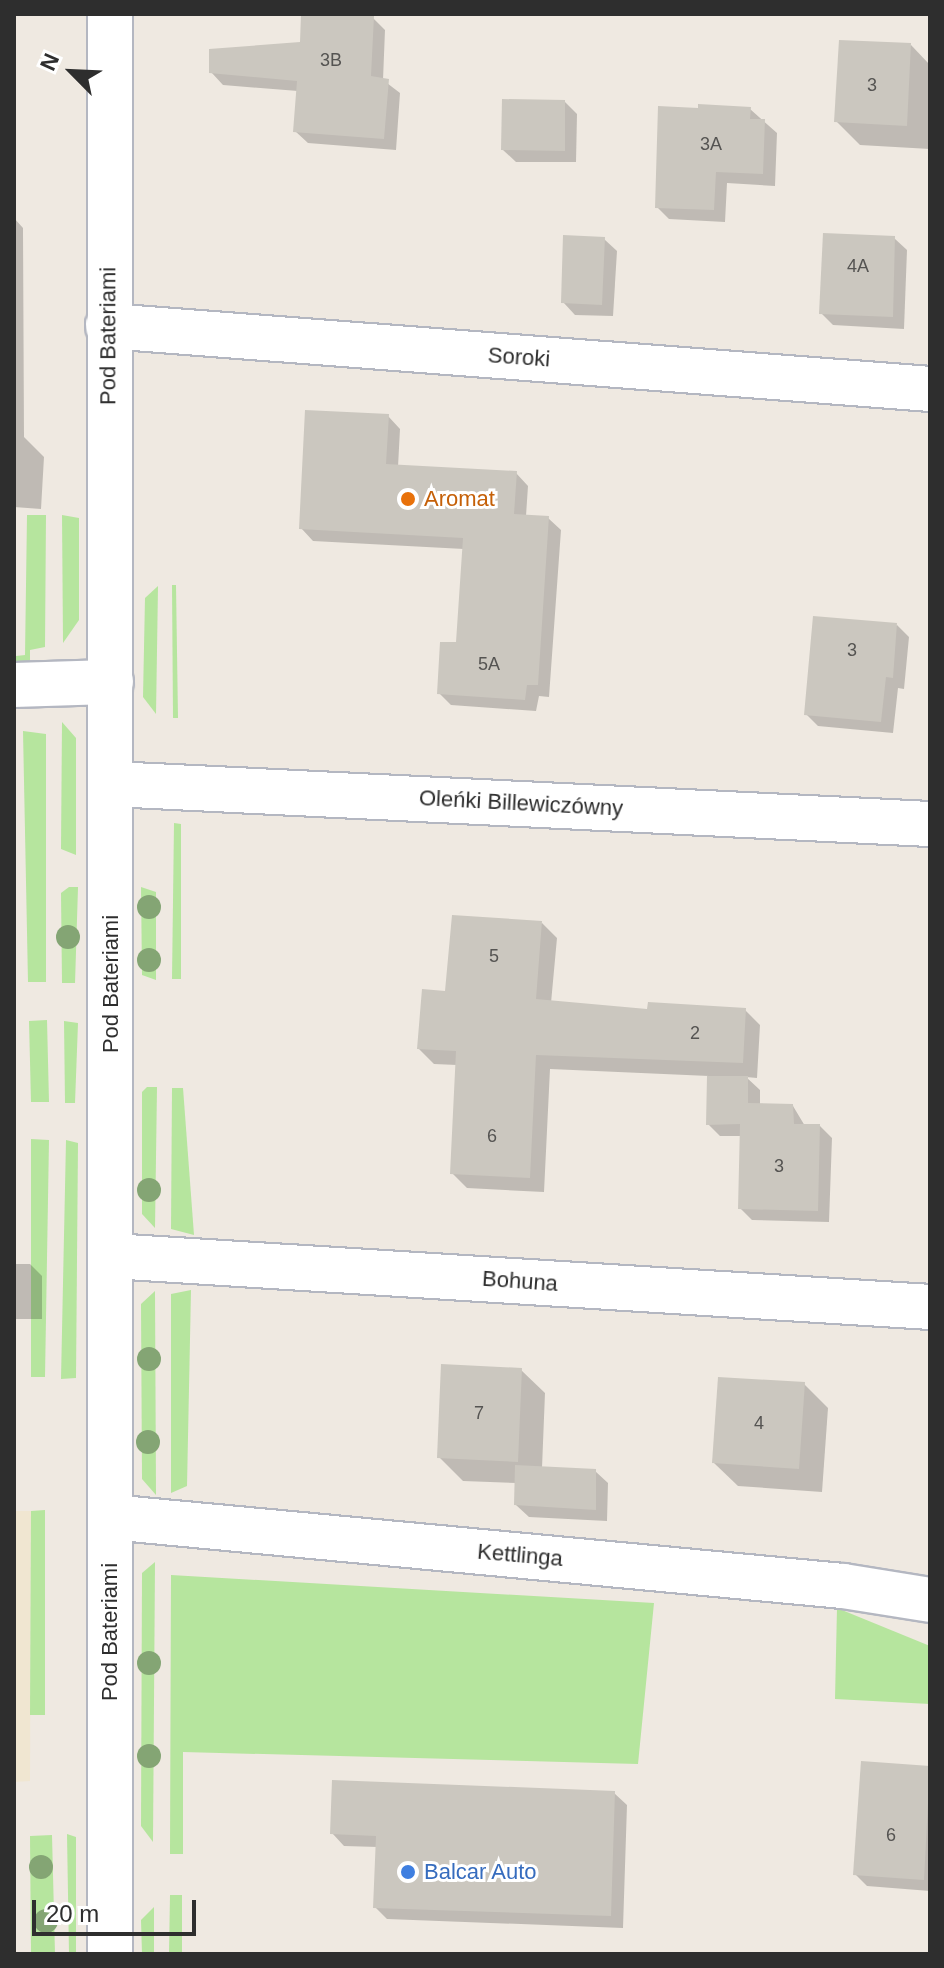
<!DOCTYPE html>
<html>
<head>
<meta charset="utf-8">
<style>
  body { margin:0 }
  #map { position:relative; width:944px; height:1968px; overflow:hidden; background:#efe9e1; font-family:Helvetica,sans-serif }
  div>[style] { position:absolute }
  [style*='--x'] { left:calc(var(--x)*1px); top:calc(var(--y)*1px); width:calc(var(--w)*1px); rotate:calc(var(--a)*1deg) }
  .education>* { inset:0; background:#f0e6d1 }
  .green>* { inset:0; background:#b6e59e }
  .shadow>* { inset:0; background:#0003 }
  .building>* { inset:0; background:#cbc7bf }
  .roads { filter:drop-shadow(2px 0 #b4b7c1) drop-shadow(-2px 0 #b4b7c1) drop-shadow(0 2px #b4b7c1) drop-shadow(0 -2px #b4b7c1) }
  .minor>* { height:44px; margin:-22px; padding:0 22px; transform-origin:22px; border-radius:22px; background:#fff }
  .tertiary>* { height:44px; margin:-22px; padding:0 22px; transform-origin:22px; border-radius:22px; background:#fff }
  .trees>* { width:24px; height:24px; margin:-12px; border-radius:50%; background:#84a574 }
  .dots>* { width:22px; height:22px; translate:-50% -50%; box-sizing:border-box; border:4px solid #fff; border-radius:50% }
  span { translate:-50% -50%; white-space:nowrap; text-align:center; line-height:1.15; -webkit-text-stroke:6px #fff; paint-order:stroke }
  .number-label { font-size:18px; color:#555452 }
  .number-label span { -webkit-text-stroke-width:0 }
  .street-label { font-size:22px; color:#2e2e2e }
  .food-label { font-size:22px; color:#c56008 }
  .left { translate:0 -50%; text-align:left }
  .shop-label { font-size:22px; color:#366cbe }
  .frame { position:absolute; inset:0; border:16px solid #2e2e2e; pointer-events:none }
  .north { position:absolute; left:32px; top:32px; width:80px; height:80px; -webkit-text-stroke:6px #fff; paint-order:stroke; rotate:294deg; font-size:22px; font-weight:700; line-height:32px; text-align:center; color:#2e2e2e }
  .north::after { content:''; display:block; margin:auto; width:28px; height:36px; background:#2e2e2e; clip-path:polygon(50% 0,100% 100%,50% 72%,0 100%) }
  .scale { position:absolute; left:32px; top:1900px; width:164px; height:36px; box-sizing:border-box; border:4px solid #2e2e2e; border-top:0; padding-left:10px; font-size:24px; line-height:28px; white-space:nowrap; color:#2e2e2e; -webkit-text-stroke:6px #fff; paint-order:stroke }
</style>
</head>
<body>
<div id="map">
  <div class="education">
    <div style="clip-path:polygon(14px 1511px,31px 1511px,30px 1781px,14px 1782px)"></div>
  </div>
  <div class="green">
    <div style="clip-path:polygon(27px 515px,46px 515px,45px 647px,30px 650px,30px 669px,16px 671px,16px 656px,25px 655px)"></div>
    <div style="clip-path:polygon(62px 515px,79px 518px,79px 620px,63px 643px)"></div>
    <div style="clip-path:polygon(172px 585px,176px 585px,178px 718px,173px 718px)"></div>
    <div style="clip-path:polygon(158px 586px,156px 714px,143px 697px,145px 598px)"></div>
    <div style="clip-path:polygon(62px 722px,76px 738px,76px 855px,61px 849px)"></div>
    <div style="clip-path:polygon(23px 731px,46px 734px,46px 982px,28px 982px)"></div>
    <div style="clip-path:polygon(174px 823px,181px 824px,181px 979px,172px 979px)"></div>
    <div style="clip-path:polygon(69px 887px,78px 887px,75px 983px,62px 983px,61px 893px)"></div>
    <div style="clip-path:polygon(141px 887px,156px 892px,156px 980px,142px 975px)"></div>
    <div style="clip-path:polygon(47px 1020px,49px 1102px,31px 1102px,29px 1021px)"></div>
    <div style="clip-path:polygon(64px 1021px,78px 1023px,75px 1103px,65px 1103px)"></div>
    <div style="clip-path:polygon(147px 1087px,157px 1087px,155px 1228px,142px 1214px,142px 1092px)"></div>
    <div style="clip-path:polygon(172px 1088px,183px 1088px,194px 1235px,171px 1229px)"></div>
    <div style="clip-path:polygon(31px 1139px,49px 1140px,45px 1377px,31px 1377px)"></div>
    <div style="clip-path:polygon(66px 1140px,78px 1143px,76px 1378px,61px 1379px)"></div>
    <div style="clip-path:polygon(191px 1290px,187px 1486px,171px 1493px,171px 1294px)"></div>
    <div style="clip-path:polygon(155px 1291px,156px 1495px,142px 1479px,141px 1304px)"></div>
    <div style="clip-path:polygon(45px 1510px,45px 1715px,30px 1715px,31px 1511px)"></div>
    <div style="clip-path:polygon(155px 1562px,153px 1842px,141px 1826px,142px 1573px)"></div>
    <div style="clip-path:polygon(171px 1575px,654px 1603px,638px 1764px,183px 1752px,183px 1854px,170px 1854px)"></div>
    <div style="clip-path:polygon(837px 1608px,930px 1646px,930px 1704px,835px 1699px)"></div>
    <div style="clip-path:polygon(67px 1834px,76px 1837px,76px 1954px,69px 1954px)"></div>
    <div style="clip-path:polygon(52px 1835px,55px 1954px,31px 1954px,30px 1836px)"></div>
    <div style="clip-path:polygon(170px 1895px,182px 1895px,182px 1954px,169px 1954px)"></div>
    <div style="clip-path:polygon(154px 1907px,154px 1954px,142px 1954px,141px 1920px)"></div>
  </div>
  <div class="shadow">
    <div style="clip-path:polygon(303px 14px,373px 18px,385px 30px,383px 80px,400px 93px,396px 150px,308px 143px,295px 131px,298px 91px,223px 85px,211px 72px,301px 44px)"></div>
    <div style="clip-path:polygon(911px 45px,930px 65px,930px 149px,860px 145px,836px 121px)"></div>
    <div style="clip-path:polygon(565px 102px,577px 114px,576px 162px,516px 162px,503px 150px)"></div>
    <div style="clip-path:polygon(750px 109px,777px 133px,775px 186px,727px 183px,725px 222px,669px 219px,657px 207px)"></div>
    <div style="clip-path:polygon(14px 218px,23px 228px,24px 437px,44px 457px,41px 509px,14px 507px)"></div>
    <div style="clip-path:polygon(894px 238px,907px 250px,904px 329px,833px 325px,821px 313px)"></div>
    <div style="clip-path:polygon(604px 239px,617px 251px,613px 316px,575px 315px,563px 302px)"></div>
    <div style="clip-path:polygon(388px 416px,400px 429px,398px 467px,516px 473px,528px 486px,526px 516px,548px 518px,561px 530px,549px 697px,539px 696px,536px 711px,451px 705px,439px 693px,458px 644px,464px 549px,313px 541px,301px 528px)"></div>
    <div style="clip-path:polygon(897px 625px,909px 637px,904px 689px,898px 688px,893px 733px,818px 726px,806px 714px)"></div>
    <div style="clip-path:polygon(542px 923px,557px 938px,551px 1003px,649px 1011px,745px 1010px,760px 1025px,757px 1078px,746px 1077px,760px 1090px,760px 1105px,793px 1106px,805px 1126px,820px 1126px,832px 1138px,829px 1222px,752px 1220px,740px 1208px,742px 1136px,720px 1136px,708px 1124px,709px 1076px,550px 1069px,544px 1192px,467px 1188px,452px 1173px,457px 1065px,434px 1064px,419px 1049px,446px 993px)"></div>
    <div style="clip-path:polygon(14px 1264px,30px 1264px,42px 1276px,42px 1319px,14px 1319px)"></div>
    <div style="clip-path:polygon(521px 1370px,545px 1393px,542px 1468px,595px 1471px,608px 1483px,607px 1521px,529px 1517px,516px 1505px,517px 1483px,463px 1481px,439px 1457px)"></div>
    <div style="clip-path:polygon(804px 1384px,828px 1408px,822px 1492px,738px 1486px,714px 1463px)"></div>
    <div style="clip-path:polygon(863px 1763px,930px 1768px,930px 1891px,867px 1886px,855px 1874px)"></div>
    <div style="clip-path:polygon(614px 1793px,627px 1805px,623px 1928px,387px 1919px,375px 1907px,378px 1847px,344px 1846px,332px 1833px)"></div>
  </div>
  <div class="building">
    <div style="clip-path:polygon(301px 14px,374px 16px,371px 76px,389px 79px,384px 139px,293px 132px,297px 81px,209px 73px,209px 49px,300px 42px)"></div>
    <div style="clip-path:polygon(839px 40px,911px 43px,907px 126px,834px 122px)"></div>
    <div style="clip-path:polygon(502px 99px,565px 100px,565px 151px,501px 150px)"></div>
    <div style="clip-path:polygon(698px 104px,751px 107px,750px 119px,765px 119px,763px 174px,716px 172px,714px 210px,655px 208px,658px 106px,698px 108px)"></div>
    <div style="clip-path:polygon(823px 233px,895px 236px,893px 317px,819px 314px)"></div>
    <div style="clip-path:polygon(563px 235px,605px 237px,602px 305px,561px 303px)"></div>
    <div style="clip-path:polygon(305px 410px,389px 414px,386px 464px,517px 471px,514px 514px,549px 516px,538px 685px,527px 685px,525px 700px,437px 694px,440px 642px,456px 642px,463px 538px,299px 529px)"></div>
    <div style="clip-path:polygon(813px 616px,897px 623px,893px 678px,886px 677px,881px 722px,804px 715px)"></div>
    <div style="clip-path:polygon(452px 915px,542px 921px,536px 999px,647px 1009px,648px 1002px,746px 1008px,743px 1063px,536px 1055px,530px 1178px,450px 1174px,456px 1051px,417px 1049px,422px 989px,445px 991px)"></div>
    <div style="clip-path:polygon(707px 1076px,748px 1076px,748px 1103px,793px 1104px,794px 1124px,820px 1124px,818px 1211px,738px 1209px,740px 1124px,706px 1125px)"></div>
    <div style="clip-path:polygon(441px 1364px,522px 1368px,518px 1462px,437px 1458px)"></div>
    <div style="clip-path:polygon(718px 1377px,805px 1382px,799px 1469px,712px 1463px)"></div>
    <div style="clip-path:polygon(515px 1465px,596px 1469px,596px 1510px,514px 1505px)"></div>
    <div style="clip-path:polygon(861px 1761px,930px 1766px,924px 1880px,853px 1875px)"></div>
    <div style="clip-path:polygon(332px 1780px,615px 1791px,611px 1916px,373px 1908px,376px 1836px,330px 1834px)"></div>
  </div>
  <div class="roads">
    <div class="minor">
      <div style="--x:108;--y:326;--w:824;--a:4.38"></div>
      <div style="--x:14;--y:685;--w:97;--a:-1.8"></div>
      <div style="--x:112;--y:784;--w:819;--a:2.8"></div>
      <div style="--x:111;--y:1256;--w:821;--a:3.56"></div>
      <div style="--x:110;--y:1517;--w:736;--a:5.38"></div>
      <div style="--x:843;--y:1586;--w:88;--a:9.1"></div>
    </div>
    <div class="tertiary">
      <div style="--x:110;--y:1954;--w:1940;--a:-90"></div>
    </div>
  </div>
  <div class="trees">
    <div style="left:149px;top:907px"></div>
    <div style="left:68px;top:937px"></div>
    <div style="left:149px;top:960px"></div>
    <div style="left:149px;top:1190px"></div>
    <div style="left:149px;top:1359px"></div>
    <div style="left:148px;top:1442px"></div>
    <div style="left:149px;top:1663px"></div>
    <div style="left:149px;top:1756px"></div>
    <div style="left:41px;top:1867px"></div>
    <div style="left:46px;top:1921px"></div>
  </div>
  <div class="dots">
    <div style="left:408px;top:499px;background:#e8710a"></div>
    <div style="left:408px;top:1872px;background:#3f7fe0"></div>
  </div>
  <div class="number-label">
    <span style="left:331px;top:60px">3B</span>
    <span style="left:872px;top:85px">3</span>
    <span style="left:711px;top:144px">3A</span>
    <span style="left:858px;top:266px">4A</span>
    <span style="left:852px;top:650px">3</span>
    <span style="left:489px;top:664px">5A</span>
    <span style="left:494px;top:956px">5</span>
    <span style="left:695px;top:1033px">2</span>
    <span style="left:492px;top:1136px">6</span>
    <span style="left:779px;top:1166px">3</span>
    <span style="left:479px;top:1413px">7</span>
    <span style="left:759px;top:1423px">4</span>
    <span style="left:891px;top:1835px">6</span>
  </div>
  <div class="street-label">
    <span style="left:108px;top:336px;rotate:-90deg">Pod Bateriami</span>
    <span style="left:519px;top:357px;rotate:4deg">Soroki</span>
    <span style="left:521px;top:803px;rotate:3deg">Oleńki Billewiczówny</span>
    <span style="left:111px;top:984px;rotate:-90deg">Pod Bateriami</span>
    <span style="left:520px;top:1281px;rotate:4deg">Bohuna</span>
    <span style="left:520px;top:1555px;rotate:5deg">Kettlinga</span>
    <span style="left:110px;top:1632px;rotate:-90deg">Pod Bateriami</span>
  </div>
  <div class="food-label">
    <span class="left" style="left:424px;top:499px">Aromat</span>
  </div>
  <div class="shop-label">
    <span class="left" style="left:424px;top:1872px">Balcar Auto</span>
  </div>
  <div class="frame"></div>
  <div class="north">N</div>
  <div class="scale">20 m</div>
</div>
</body>
</html>
